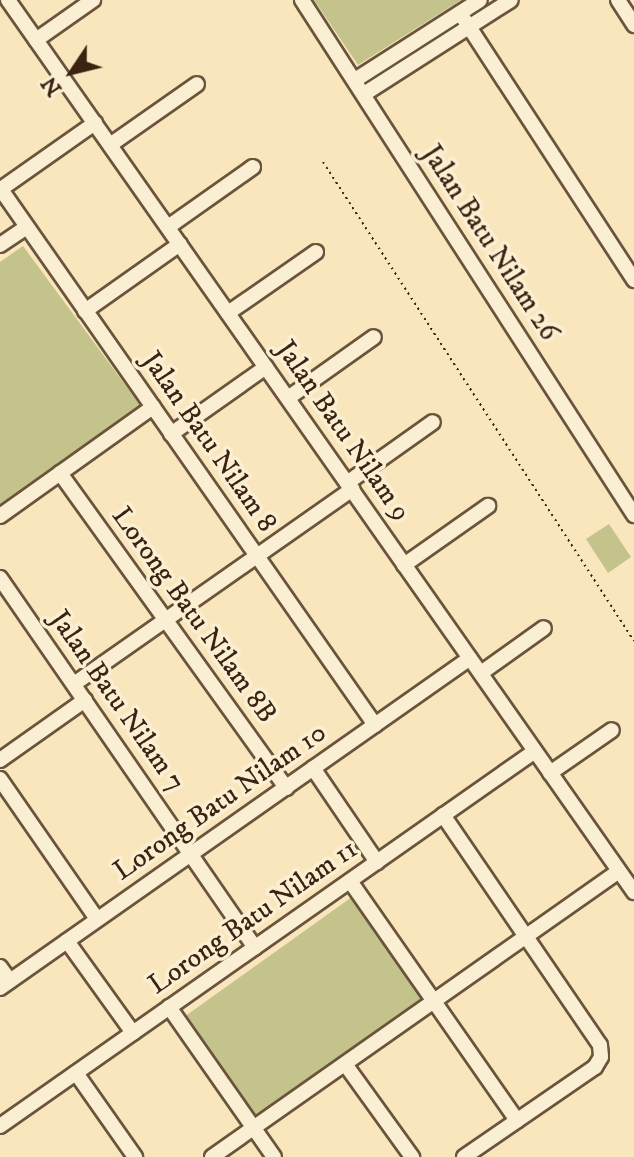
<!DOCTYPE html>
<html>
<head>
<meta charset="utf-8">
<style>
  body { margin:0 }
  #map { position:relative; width:634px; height:1157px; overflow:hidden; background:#f9e6bc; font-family:"IM FELL DW Pica",serif }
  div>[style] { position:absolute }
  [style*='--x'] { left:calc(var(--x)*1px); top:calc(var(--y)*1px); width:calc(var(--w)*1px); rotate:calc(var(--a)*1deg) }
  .green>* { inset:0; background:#c5c38c }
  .path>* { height:2px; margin-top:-1px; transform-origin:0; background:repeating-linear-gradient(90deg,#3a2311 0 2px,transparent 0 6px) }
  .roads { filter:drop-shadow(2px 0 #6a543c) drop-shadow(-2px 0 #6a543c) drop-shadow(0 2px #6a543c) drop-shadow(0 -2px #6a543c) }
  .minor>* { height:14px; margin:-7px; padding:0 7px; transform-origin:7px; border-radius:7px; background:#fbefd3 }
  span { translate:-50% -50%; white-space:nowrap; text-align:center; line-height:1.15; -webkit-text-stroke:7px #fbefd3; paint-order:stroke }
  .street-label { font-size:28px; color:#3a2311 }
  .north { position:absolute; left:32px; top:32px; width:80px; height:80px; -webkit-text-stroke:6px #fbefd3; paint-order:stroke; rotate:235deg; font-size:22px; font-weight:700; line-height:32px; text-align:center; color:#3a2311 }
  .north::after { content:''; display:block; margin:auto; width:28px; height:36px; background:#3a2311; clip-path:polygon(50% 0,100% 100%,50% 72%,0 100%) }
</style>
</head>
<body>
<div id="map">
  <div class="green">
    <div style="clip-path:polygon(314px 0,461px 0,358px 65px)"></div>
    <div style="clip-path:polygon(23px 246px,143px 409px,0 511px,0 262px)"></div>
    <div style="clip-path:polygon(609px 524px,631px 557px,608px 573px,586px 539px)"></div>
    <div style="clip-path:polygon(352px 897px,426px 1000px,258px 1120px,184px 1017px)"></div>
  </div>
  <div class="path">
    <div style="--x:323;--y:162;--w:571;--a:57.01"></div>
  </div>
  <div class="roads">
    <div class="minor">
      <div style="--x:8;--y:0;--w:1090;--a:54.94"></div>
      <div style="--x:302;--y:0;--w:613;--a:57.19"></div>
      <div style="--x:618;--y:0;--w:30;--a:57"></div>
      <div style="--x:460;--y:13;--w:319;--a:56.9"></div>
      <div style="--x:36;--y:40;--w:70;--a:-35.1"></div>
      <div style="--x:355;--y:80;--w:148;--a:-32.6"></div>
      <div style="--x:364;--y:94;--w:174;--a:-32.6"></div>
      <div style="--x:110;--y:145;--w:106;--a:-35"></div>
      <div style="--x:0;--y:188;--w:655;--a:55.07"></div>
      <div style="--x:1;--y:189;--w:115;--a:-35.1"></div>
      <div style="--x:168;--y:227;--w:104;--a:-35.2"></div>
      <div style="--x:0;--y:245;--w:32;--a:-34"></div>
      <div style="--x:85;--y:311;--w:116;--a:-35.2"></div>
      <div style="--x:228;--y:313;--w:107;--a:-34.7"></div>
      <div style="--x:288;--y:398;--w:105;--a:-35.3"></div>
      <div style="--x:171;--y:434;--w:116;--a:-35.2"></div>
      <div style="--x:60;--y:473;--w:388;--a:54.3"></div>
      <div style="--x:347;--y:483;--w:105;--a:-35.3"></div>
      <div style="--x:0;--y:516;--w:188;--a:-35.5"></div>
      <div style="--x:404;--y:565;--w:103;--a:-35.1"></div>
      <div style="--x:0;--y:578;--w:449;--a:55.4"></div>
      <div style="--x:481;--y:673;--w:77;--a:-35.5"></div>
      <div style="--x:74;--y:684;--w:340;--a:-35"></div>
      <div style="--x:0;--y:760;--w:104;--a:-35.2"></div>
      <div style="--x:313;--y:768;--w:114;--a:55.8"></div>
      <div style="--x:550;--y:773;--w:75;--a:-34.7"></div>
      <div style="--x:0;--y:779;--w:170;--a:55.3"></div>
      <div style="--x:443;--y:815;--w:278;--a:55.7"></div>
      <div style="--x:600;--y:1045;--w:12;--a:85"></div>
      <div style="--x:601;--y:1057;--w:12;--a:121"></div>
      <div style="--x:595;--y:1067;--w:159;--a:145.5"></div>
      <div style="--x:350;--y:881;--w:292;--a:55.1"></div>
      <div style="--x:67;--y:941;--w:113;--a:54.3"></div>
      <div style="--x:0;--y:967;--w:17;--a:54"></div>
      <div style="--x:0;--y:988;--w:574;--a:-35.07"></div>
      <div style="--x:169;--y:1007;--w:183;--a:55"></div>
      <div style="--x:345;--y:1064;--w:115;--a:54.2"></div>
      <div style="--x:76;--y:1073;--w:103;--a:54.9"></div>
      <div style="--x:0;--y:1126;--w:653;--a:-35.03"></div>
      <div style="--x:212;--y:1157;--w:497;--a:-35.1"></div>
    </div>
  </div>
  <div class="street-label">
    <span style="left:490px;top:243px;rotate:57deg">Jalan Batu Nilam 26</span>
    <span style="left:343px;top:431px;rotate:55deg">Jalan Batu Nilam 9</span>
    <span style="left:209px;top:442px;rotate:55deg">Jalan Batu Nilam 8</span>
    <span style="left:194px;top:615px;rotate:54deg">Lorong Batu Nilam 8B</span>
    <span style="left:117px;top:701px;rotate:55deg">Jalan Batu Nilam 7</span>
    <span style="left:220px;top:802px;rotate:-35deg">Lorong Batu Nilam 10</span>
    <span style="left:253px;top:917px;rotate:-35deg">Lorong Batu Nilam 11</span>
  </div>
  <div class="north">N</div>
</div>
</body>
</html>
